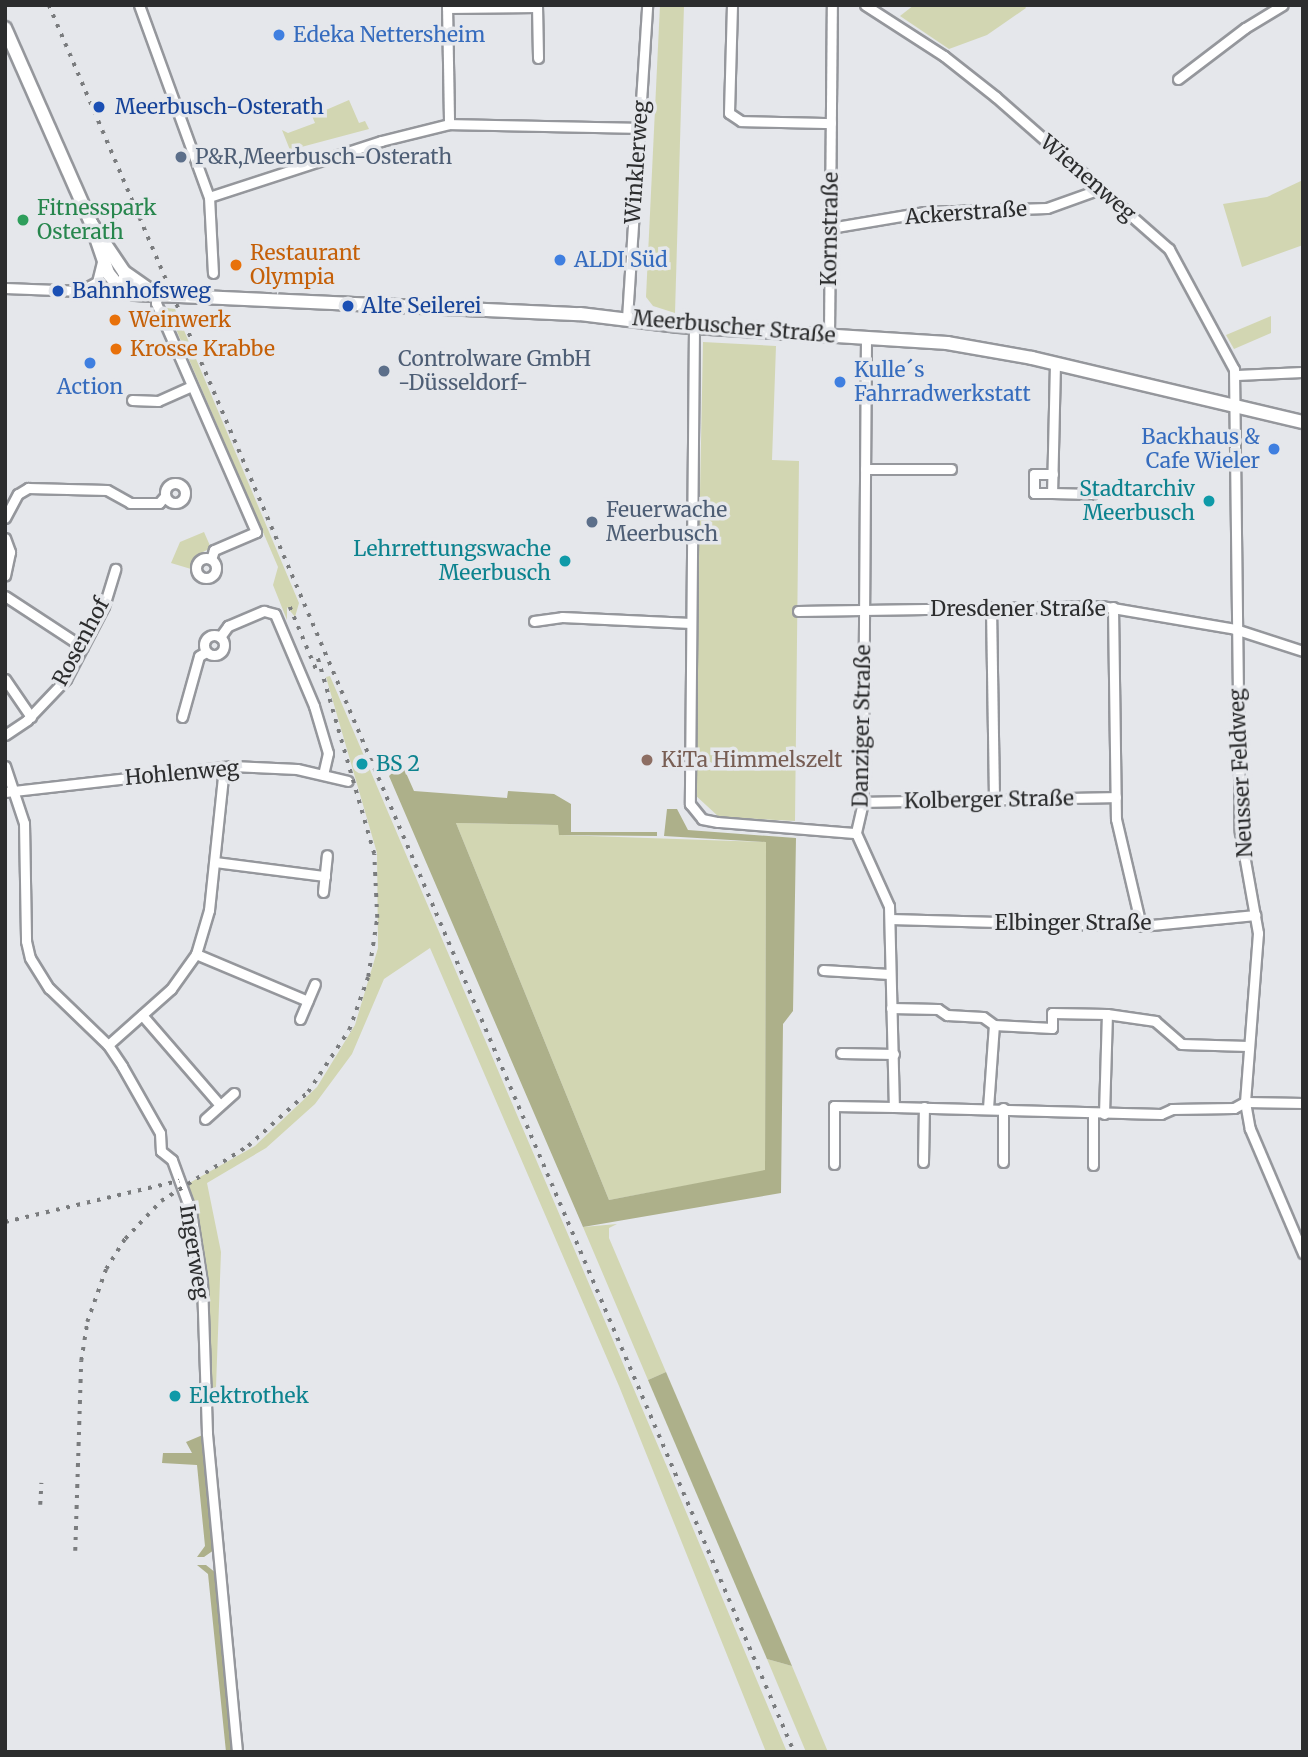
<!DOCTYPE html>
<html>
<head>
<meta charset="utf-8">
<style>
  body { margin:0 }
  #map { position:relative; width:1308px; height:1757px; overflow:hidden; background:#e5e7eb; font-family:Merriweather,serif }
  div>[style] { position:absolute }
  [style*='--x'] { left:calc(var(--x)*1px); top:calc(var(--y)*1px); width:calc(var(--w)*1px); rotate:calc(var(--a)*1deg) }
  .green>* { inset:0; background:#d2d6b2 }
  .forest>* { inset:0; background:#adb08a }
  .roads { filter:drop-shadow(2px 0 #95979c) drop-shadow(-2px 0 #95979c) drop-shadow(0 2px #95979c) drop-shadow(0 -2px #95979c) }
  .street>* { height:9px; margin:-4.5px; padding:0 4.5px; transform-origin:4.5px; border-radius:4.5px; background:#fff }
  .street>.ring { margin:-4.5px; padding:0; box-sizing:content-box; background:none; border:9px solid #fff; border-radius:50% }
  .secondary>* { height:12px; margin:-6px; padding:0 6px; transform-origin:6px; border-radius:6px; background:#fff }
  .rail>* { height:3.5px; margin-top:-1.75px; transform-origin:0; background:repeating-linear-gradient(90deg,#7a7c7e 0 3.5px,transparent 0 10.5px) }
  .dots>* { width:19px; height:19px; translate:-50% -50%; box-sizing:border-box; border:4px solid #e5e7eb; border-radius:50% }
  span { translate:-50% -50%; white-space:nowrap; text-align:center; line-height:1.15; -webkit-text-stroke:7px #e5e7eb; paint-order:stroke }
  .shop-label { font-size:21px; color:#366cbe }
  .left { translate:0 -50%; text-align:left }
  .right { translate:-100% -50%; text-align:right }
  .transit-label { font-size:21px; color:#164399 }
  .service-label { font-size:21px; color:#4e5e75 }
  .street-label { font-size:21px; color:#2c2d2e }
  .leisure-label { font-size:21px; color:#27864d }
  .food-label { font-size:21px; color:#c56008 }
  .culture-label { font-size:21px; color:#0d838f }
  .education-label { font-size:21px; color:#785e54 }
  .frame { position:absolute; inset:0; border:7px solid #2c2d2e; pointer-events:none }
</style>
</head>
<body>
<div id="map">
  <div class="green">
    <div style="clip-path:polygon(660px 5px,684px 5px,675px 313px,653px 306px,646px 297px)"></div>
    <div style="clip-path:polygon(914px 5px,1024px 5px,1026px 8px,987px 35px,949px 49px,900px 16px)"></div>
    <div style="clip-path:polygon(349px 100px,359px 123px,365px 121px,369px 129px,290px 150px,282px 130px,288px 133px,315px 123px,312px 116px)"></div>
    <div style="clip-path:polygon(1303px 180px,1303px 245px,1242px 267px,1223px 204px,1267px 197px)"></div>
    <div style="clip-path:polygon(167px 308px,175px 309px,299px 603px,295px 617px,287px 607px,287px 620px,273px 585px,278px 567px)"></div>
    <div style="clip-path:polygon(1271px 316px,1271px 333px,1234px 349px,1226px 335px)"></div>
    <div style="clip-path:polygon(703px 342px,776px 346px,772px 460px,799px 461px,795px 821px,719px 817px,694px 794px)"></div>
    <div style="clip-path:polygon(204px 532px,211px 548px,195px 556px,191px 569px,171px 563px,180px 542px)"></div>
    <div style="clip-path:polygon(330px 676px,676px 1488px,787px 1752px,766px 1752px,619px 1386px,430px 948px,384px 979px,352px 1054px,315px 1104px,266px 1148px,207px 1183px,221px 1252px,216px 1387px,206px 1393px,205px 1331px,184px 1186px,255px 1146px,317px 1087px,355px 1025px,378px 948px,377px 853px,326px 677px)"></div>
    <div style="clip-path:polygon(456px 823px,559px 825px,560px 835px,766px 842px,765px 1171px,609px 1200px)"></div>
    <div style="clip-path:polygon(617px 1224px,609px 1228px,609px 1238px,666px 1372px,648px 1380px,583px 1227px)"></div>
    <div style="clip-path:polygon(767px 1659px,792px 1666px,828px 1752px,806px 1752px)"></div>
  </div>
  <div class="forest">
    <div style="clip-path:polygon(402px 764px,414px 791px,507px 798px,508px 791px,554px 794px,571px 804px,571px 832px,657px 832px,657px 836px,559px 835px,558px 825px,456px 823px,609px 1200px,765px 1170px,766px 842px,664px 836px,667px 809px,677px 809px,688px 830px,796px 838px,793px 1011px,783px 1024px,781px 1193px,583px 1227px,389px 776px)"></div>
    <div style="clip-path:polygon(666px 1372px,792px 1666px,767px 1659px,648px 1380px)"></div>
    <div style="clip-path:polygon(205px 1434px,214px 1550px,204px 1557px,197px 1557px,205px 1546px,197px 1465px,162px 1463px,163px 1453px,192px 1453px,186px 1442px)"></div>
    <div style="clip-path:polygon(197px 1565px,206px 1565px,216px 1573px,235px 1752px,226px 1752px,208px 1574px)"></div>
  </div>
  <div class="roads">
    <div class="street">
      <div style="--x:139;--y:5;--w:204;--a:70"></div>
      <div style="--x:209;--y:197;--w:76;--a:87"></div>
      <div style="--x:447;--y:5;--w:119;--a:89"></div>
      <div style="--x:537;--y:5;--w:53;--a:88.9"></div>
      <div style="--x:732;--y:5;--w:108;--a:91.6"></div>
      <div style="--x:729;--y:113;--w:14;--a:34"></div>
      <div style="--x:741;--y:121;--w:90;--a:1.3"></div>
      <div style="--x:865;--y:5;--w:94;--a:32.8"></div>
      <div style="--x:944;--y:56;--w:66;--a:38.3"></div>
      <div style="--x:996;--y:97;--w:230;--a:41.3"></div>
      <div style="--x:1169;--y:249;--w:136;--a:61.6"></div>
      <div style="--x:1234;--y:369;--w:463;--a:89.3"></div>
      <div style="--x:1240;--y:832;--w:103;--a:79.9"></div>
      <div style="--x:1258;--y:933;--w:169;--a:94.4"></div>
      <div style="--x:1245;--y:1102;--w:27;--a:80"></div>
      <div style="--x:1250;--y:1129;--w:135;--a:66.9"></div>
      <div style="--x:447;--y:8;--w:90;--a:-0.6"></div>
      <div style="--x:1178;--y:79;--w:84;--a:-37.3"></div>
      <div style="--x:1245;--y:28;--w:44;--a:-31.2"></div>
      <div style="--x:209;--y:197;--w:181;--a:-18"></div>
      <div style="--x:381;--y:141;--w:70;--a:-14"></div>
      <div style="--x:449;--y:124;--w:191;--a:1.2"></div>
      <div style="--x:830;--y:228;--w:96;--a:-9.6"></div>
      <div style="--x:925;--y:212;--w:122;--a:-1.9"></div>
      <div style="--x:1047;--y:208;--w:56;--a:-19.7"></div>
      <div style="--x:5;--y:288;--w:103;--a:2.2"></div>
      <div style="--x:108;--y:292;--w:13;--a:-18"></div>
      <div style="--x:120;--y:288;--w:16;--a:-76"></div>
      <div style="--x:82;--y:290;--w:17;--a:-28"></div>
      <div style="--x:97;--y:282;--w:21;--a:-76"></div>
      <div style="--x:157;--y:295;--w:8;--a:97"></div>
      <div style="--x:156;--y:303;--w:250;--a:66.4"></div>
      <div style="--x:256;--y:532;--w:46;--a:156.8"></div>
      <div style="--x:214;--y:550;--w:9;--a:108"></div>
      <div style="--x:627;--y:318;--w:314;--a:-86.3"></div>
      <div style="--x:694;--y:327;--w:477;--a:90.5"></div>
      <div style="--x:690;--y:804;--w:19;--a:51"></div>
      <div style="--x:702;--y:819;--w:16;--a:11"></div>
      <div style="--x:718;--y:822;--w:138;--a:4.6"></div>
      <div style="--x:829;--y:335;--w:330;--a:-89.5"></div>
      <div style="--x:866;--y:337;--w:465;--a:90.4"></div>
      <div style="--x:863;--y:802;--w:32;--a:103"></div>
      <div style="--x:856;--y:833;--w:80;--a:65.7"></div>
      <div style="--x:889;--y:906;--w:201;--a:88.6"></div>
      <div style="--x:894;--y:1107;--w:267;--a:1.5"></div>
      <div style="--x:1161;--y:1114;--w:12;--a:-24"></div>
      <div style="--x:1172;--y:1109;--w:62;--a:-0.9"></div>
      <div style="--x:1234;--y:1108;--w:13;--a:-29"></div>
      <div style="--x:1245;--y:1102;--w:58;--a:1"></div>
      <div style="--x:1055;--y:363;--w:130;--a:91.3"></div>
      <div style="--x:1052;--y:493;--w:40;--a:1.4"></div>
      <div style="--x:1236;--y:375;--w:67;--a:-2.6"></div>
      <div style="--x:132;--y:400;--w:26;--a:2"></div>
      <div style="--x:158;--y:401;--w:36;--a:-24"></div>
      <div style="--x:865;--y:469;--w:86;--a:0"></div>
      <div class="ring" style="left:165px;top:483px;width:11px;height:11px"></div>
      <div style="--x:1052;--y:493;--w:18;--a:180"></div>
      <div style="--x:1034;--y:493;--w:19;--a:-90"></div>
      <div style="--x:1034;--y:474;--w:19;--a:0"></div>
      <div style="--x:5;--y:518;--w:27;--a:-62"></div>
      <div style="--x:18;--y:494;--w:12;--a:-31"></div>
      <div style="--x:28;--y:488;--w:79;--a:1.5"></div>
      <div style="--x:107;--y:490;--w:26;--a:29"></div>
      <div style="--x:130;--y:503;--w:29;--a:0"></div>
      <div style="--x:159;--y:503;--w:9;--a:-49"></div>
      <div style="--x:5;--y:538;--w:15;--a:70"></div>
      <div style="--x:10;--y:552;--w:24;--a:102"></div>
      <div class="ring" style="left:196px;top:558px;width:11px;height:11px"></div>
      <div style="--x:5;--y:596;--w:93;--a:33.2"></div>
      <div style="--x:991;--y:607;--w:193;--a:89.1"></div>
      <div style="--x:1113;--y:607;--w:212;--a:89.2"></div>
      <div style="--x:1116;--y:819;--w:110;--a:76.8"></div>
      <div style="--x:798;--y:611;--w:303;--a:-0.9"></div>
      <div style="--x:1101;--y:606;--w:136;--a:9.7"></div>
      <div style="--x:1235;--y:629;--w:71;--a:17.9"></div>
      <div style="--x:534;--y:621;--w:28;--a:-8"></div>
      <div style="--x:562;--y:617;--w:129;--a:2.7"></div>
      <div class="ring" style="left:204px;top:635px;width:11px;height:11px"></div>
      <div style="--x:220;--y:637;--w:14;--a:-54"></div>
      <div style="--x:228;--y:626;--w:39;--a:-23"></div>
      <div style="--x:264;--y:611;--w:11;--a:15"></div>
      <div style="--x:275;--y:614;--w:100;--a:67"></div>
      <div style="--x:314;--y:706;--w:49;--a:73.4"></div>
      <div style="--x:328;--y:753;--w:22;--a:103"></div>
      <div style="--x:5;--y:679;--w:46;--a:55.6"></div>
      <div style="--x:182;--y:717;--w:63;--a:-74.4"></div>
      <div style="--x:199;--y:656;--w:8;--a:-30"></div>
      <div style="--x:5;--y:735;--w:27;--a:-34"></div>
      <div style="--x:27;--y:720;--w:57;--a:-46.4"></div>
      <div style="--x:66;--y:679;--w:82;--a:-62.5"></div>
      <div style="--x:104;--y:606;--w:39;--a:-73"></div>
      <div style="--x:5;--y:766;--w:60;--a:71.6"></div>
      <div style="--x:24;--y:823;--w:118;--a:89"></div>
      <div style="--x:26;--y:941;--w:17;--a:77"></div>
      <div style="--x:30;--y:958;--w:36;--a:58"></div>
      <div style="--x:49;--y:988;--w:82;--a:44"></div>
      <div style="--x:108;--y:1045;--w:25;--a:56"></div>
      <div style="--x:122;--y:1066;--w:77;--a:60.4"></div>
      <div style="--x:160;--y:1133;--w:18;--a:87"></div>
      <div style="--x:161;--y:1151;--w:14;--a:39"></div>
      <div style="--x:172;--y:1160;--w:55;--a:69.9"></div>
      <div style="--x:191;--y:1212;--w:71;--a:81.1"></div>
      <div style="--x:202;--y:1282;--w:152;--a:88.1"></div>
      <div style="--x:207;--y:1434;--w:319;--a:84.6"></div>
      <div style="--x:5;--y:792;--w:228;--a:-6.5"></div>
      <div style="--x:232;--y:766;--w:65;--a:2.6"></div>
      <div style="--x:297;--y:769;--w:52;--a:13.2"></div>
      <div style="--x:863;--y:802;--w:253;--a:-1.1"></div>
      <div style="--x:215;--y:862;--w:111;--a:7.3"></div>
      <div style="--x:323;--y:892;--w:37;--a:-84"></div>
      <div style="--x:890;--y:919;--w:251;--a:1.6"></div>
      <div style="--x:1141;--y:926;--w:115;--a:-5.5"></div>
      <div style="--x:196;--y:954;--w:121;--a:22.8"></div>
      <div style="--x:823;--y:970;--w:66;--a:3.5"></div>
      <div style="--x:891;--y:1008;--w:47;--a:1.2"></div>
      <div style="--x:938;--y:1009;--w:11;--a:34"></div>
      <div style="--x:947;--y:1015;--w:36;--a:3"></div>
      <div style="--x:983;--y:1017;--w:14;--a:36"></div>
      <div style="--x:142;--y:1015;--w:119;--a:49.1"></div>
      <div style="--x:300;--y:1019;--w:38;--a:-67"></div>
      <div style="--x:108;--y:1045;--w:84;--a:-41.6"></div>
      <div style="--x:171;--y:989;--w:43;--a:-54.5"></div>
      <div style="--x:196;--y:954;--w:46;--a:-73.5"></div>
      <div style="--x:209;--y:910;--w:144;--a:-84"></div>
      <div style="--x:841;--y:1053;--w:53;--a:1.1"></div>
      <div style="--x:988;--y:1108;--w:83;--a:-85.9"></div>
      <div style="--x:994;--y:1025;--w:58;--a:3"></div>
      <div style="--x:1052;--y:1028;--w:15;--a:-90"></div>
      <div style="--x:1052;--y:1013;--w:55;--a:1"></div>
      <div style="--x:1104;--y:1114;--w:100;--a:-88.3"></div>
      <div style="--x:1107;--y:1014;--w:49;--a:8.3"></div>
      <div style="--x:1155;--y:1021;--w:35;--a:41"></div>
      <div style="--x:1181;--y:1044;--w:67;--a:1.7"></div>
      <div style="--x:205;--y:1119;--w:39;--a:-42"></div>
      <div style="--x:923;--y:1162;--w:55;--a:-89"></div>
      <div style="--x:1003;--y:1162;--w:54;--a:-90"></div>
      <div style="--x:834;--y:1164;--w:58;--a:-90"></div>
      <div style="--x:834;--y:1106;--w:60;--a:1"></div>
      <div style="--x:1093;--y:1165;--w:51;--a:-90"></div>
    </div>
    <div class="secondary">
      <div style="--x:5;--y:28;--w:213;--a:66.2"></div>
      <div style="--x:91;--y:223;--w:59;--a:56"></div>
      <div style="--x:124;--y:272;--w:37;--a:35"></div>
      <div style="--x:91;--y:223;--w:53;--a:71.2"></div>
      <div style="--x:108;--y:273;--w:19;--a:51"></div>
      <div style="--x:120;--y:288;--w:16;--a:22"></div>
      <div style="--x:135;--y:294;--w:445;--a:2.6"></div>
      <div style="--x:580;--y:314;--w:99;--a:7"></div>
      <div style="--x:678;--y:326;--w:270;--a:3.6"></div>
      <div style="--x:947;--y:343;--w:86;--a:10"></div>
      <div style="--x:1032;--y:358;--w:278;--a:13.3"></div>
    </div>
  </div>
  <div class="rail">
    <div style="--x:49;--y:5;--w:1899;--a:66.9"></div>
    <div style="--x:290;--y:607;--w:67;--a:67.2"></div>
    <div style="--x:5;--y:1222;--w:179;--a:-13.3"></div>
    <div style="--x:40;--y:1505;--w:22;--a:-87"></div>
    <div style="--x:75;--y:1551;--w:190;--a:-88.2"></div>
    <div style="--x:81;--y:1361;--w:39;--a:-81"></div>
    <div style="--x:87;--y:1322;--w:56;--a:-70.3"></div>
    <div style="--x:106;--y:1269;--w:36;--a:-58"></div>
    <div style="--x:125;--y:1239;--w:52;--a:-46.5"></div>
    <div style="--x:161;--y:1201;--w:103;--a:-32.3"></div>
    <div style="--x:248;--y:1146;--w:81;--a:-42"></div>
    <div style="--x:308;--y:1092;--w:74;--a:-56.5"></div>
    <div style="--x:349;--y:1030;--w:56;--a:-70.3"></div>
    <div style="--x:368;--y:977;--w:60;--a:-81.3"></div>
    <div style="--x:377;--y:918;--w:64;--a:-92.7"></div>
    <div style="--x:374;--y:854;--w:206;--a:-106.1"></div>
  </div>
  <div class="dots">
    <div style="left:279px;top:35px;background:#3f7fe0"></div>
    <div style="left:99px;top:107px;background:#1a4fb4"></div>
    <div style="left:181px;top:157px;background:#5c6f8a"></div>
    <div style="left:23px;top:220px;background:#2e9e5b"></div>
    <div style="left:560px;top:260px;background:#3f7fe0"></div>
    <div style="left:236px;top:265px;background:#e8710a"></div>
    <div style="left:58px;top:291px;background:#1a4fb4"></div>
    <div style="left:348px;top:306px;background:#1a4fb4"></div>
    <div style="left:115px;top:320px;background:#e8710a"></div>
    <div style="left:116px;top:349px;background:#e8710a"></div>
    <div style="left:90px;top:363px;background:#3f7fe0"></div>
    <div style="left:384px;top:371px;background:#5c6f8a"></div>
    <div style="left:840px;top:382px;background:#3f7fe0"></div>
    <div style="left:1274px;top:449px;background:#3f7fe0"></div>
    <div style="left:1209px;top:501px;background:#0f9aa8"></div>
    <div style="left:592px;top:522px;background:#5c6f8a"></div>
    <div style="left:565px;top:561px;background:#0f9aa8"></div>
    <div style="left:647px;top:760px;background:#8d6e63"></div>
    <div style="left:362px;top:764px;background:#0f9aa8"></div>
    <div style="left:175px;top:1396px;background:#0f9aa8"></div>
  </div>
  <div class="shop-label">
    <span class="left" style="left:293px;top:35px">Edeka Nettersheim</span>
    <span class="left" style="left:574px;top:260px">ALDI Süd</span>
    <span class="left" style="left:854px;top:382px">Kulle´s<br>Fahrradwerkstatt</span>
    <span style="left:90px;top:387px">Action</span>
    <span class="right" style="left:1260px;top:449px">Backhaus &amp;<br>Cafe Wieler</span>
  </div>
  <div class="transit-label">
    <span class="left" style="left:115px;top:107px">Meerbusch-Osterath</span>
    <span class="left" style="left:72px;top:291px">Bahnhofsweg</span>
    <span class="left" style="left:362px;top:306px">Alte Seilerei</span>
  </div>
  <div class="service-label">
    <span class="left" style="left:195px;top:157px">P&amp;R,Meerbusch-Osterath</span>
    <span class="left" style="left:398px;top:371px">Controlware GmbH<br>-Düsseldorf-</span>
    <span class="left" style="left:606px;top:522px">Feuerwache<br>Meerbusch</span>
  </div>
  <div class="street-label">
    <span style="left:637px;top:162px;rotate:-86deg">Winklerweg</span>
    <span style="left:1088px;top:178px;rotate:41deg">Wienenweg</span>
    <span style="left:966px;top:213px;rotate:-4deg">Ackerstraße</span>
    <span style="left:830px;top:229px;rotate:-89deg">Kornstraße</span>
    <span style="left:734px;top:327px;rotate:5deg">Meerbuscher Straße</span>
    <span style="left:1018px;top:609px">Dresdener Straße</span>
    <span style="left:81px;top:642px;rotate:-62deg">Rosenhof</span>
    <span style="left:862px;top:726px;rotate:-89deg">Danziger Straße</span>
    <span style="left:182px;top:773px;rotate:-5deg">Hohlenweg</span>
    <span style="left:1241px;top:773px;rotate:-93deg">Neusser Feldweg</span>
    <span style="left:989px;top:800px;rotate:-1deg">Kolberger Straße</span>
    <span style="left:1073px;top:923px">Elbinger Straße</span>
    <span style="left:194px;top:1252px;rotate:81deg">Ingerweg</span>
  </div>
  <div class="leisure-label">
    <span class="left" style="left:37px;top:220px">Fitnesspark<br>Osterath</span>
  </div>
  <div class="food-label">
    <span class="left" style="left:250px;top:265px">Restaurant<br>Olympia</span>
    <span class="left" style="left:129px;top:320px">Weinwerk</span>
    <span class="left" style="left:130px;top:349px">Krosse Krabbe</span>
  </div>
  <div class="culture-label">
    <span class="right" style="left:1195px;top:501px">Stadtarchiv<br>Meerbusch</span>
    <span class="right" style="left:551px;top:561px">Lehrrettungswache<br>Meerbusch</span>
    <span class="left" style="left:376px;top:764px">BS 2</span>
    <span class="left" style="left:189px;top:1396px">Elektrothek</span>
  </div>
  <div class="education-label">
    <span class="left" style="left:661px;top:760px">KiTa Himmelszelt</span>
  </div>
  <div class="frame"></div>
</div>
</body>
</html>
